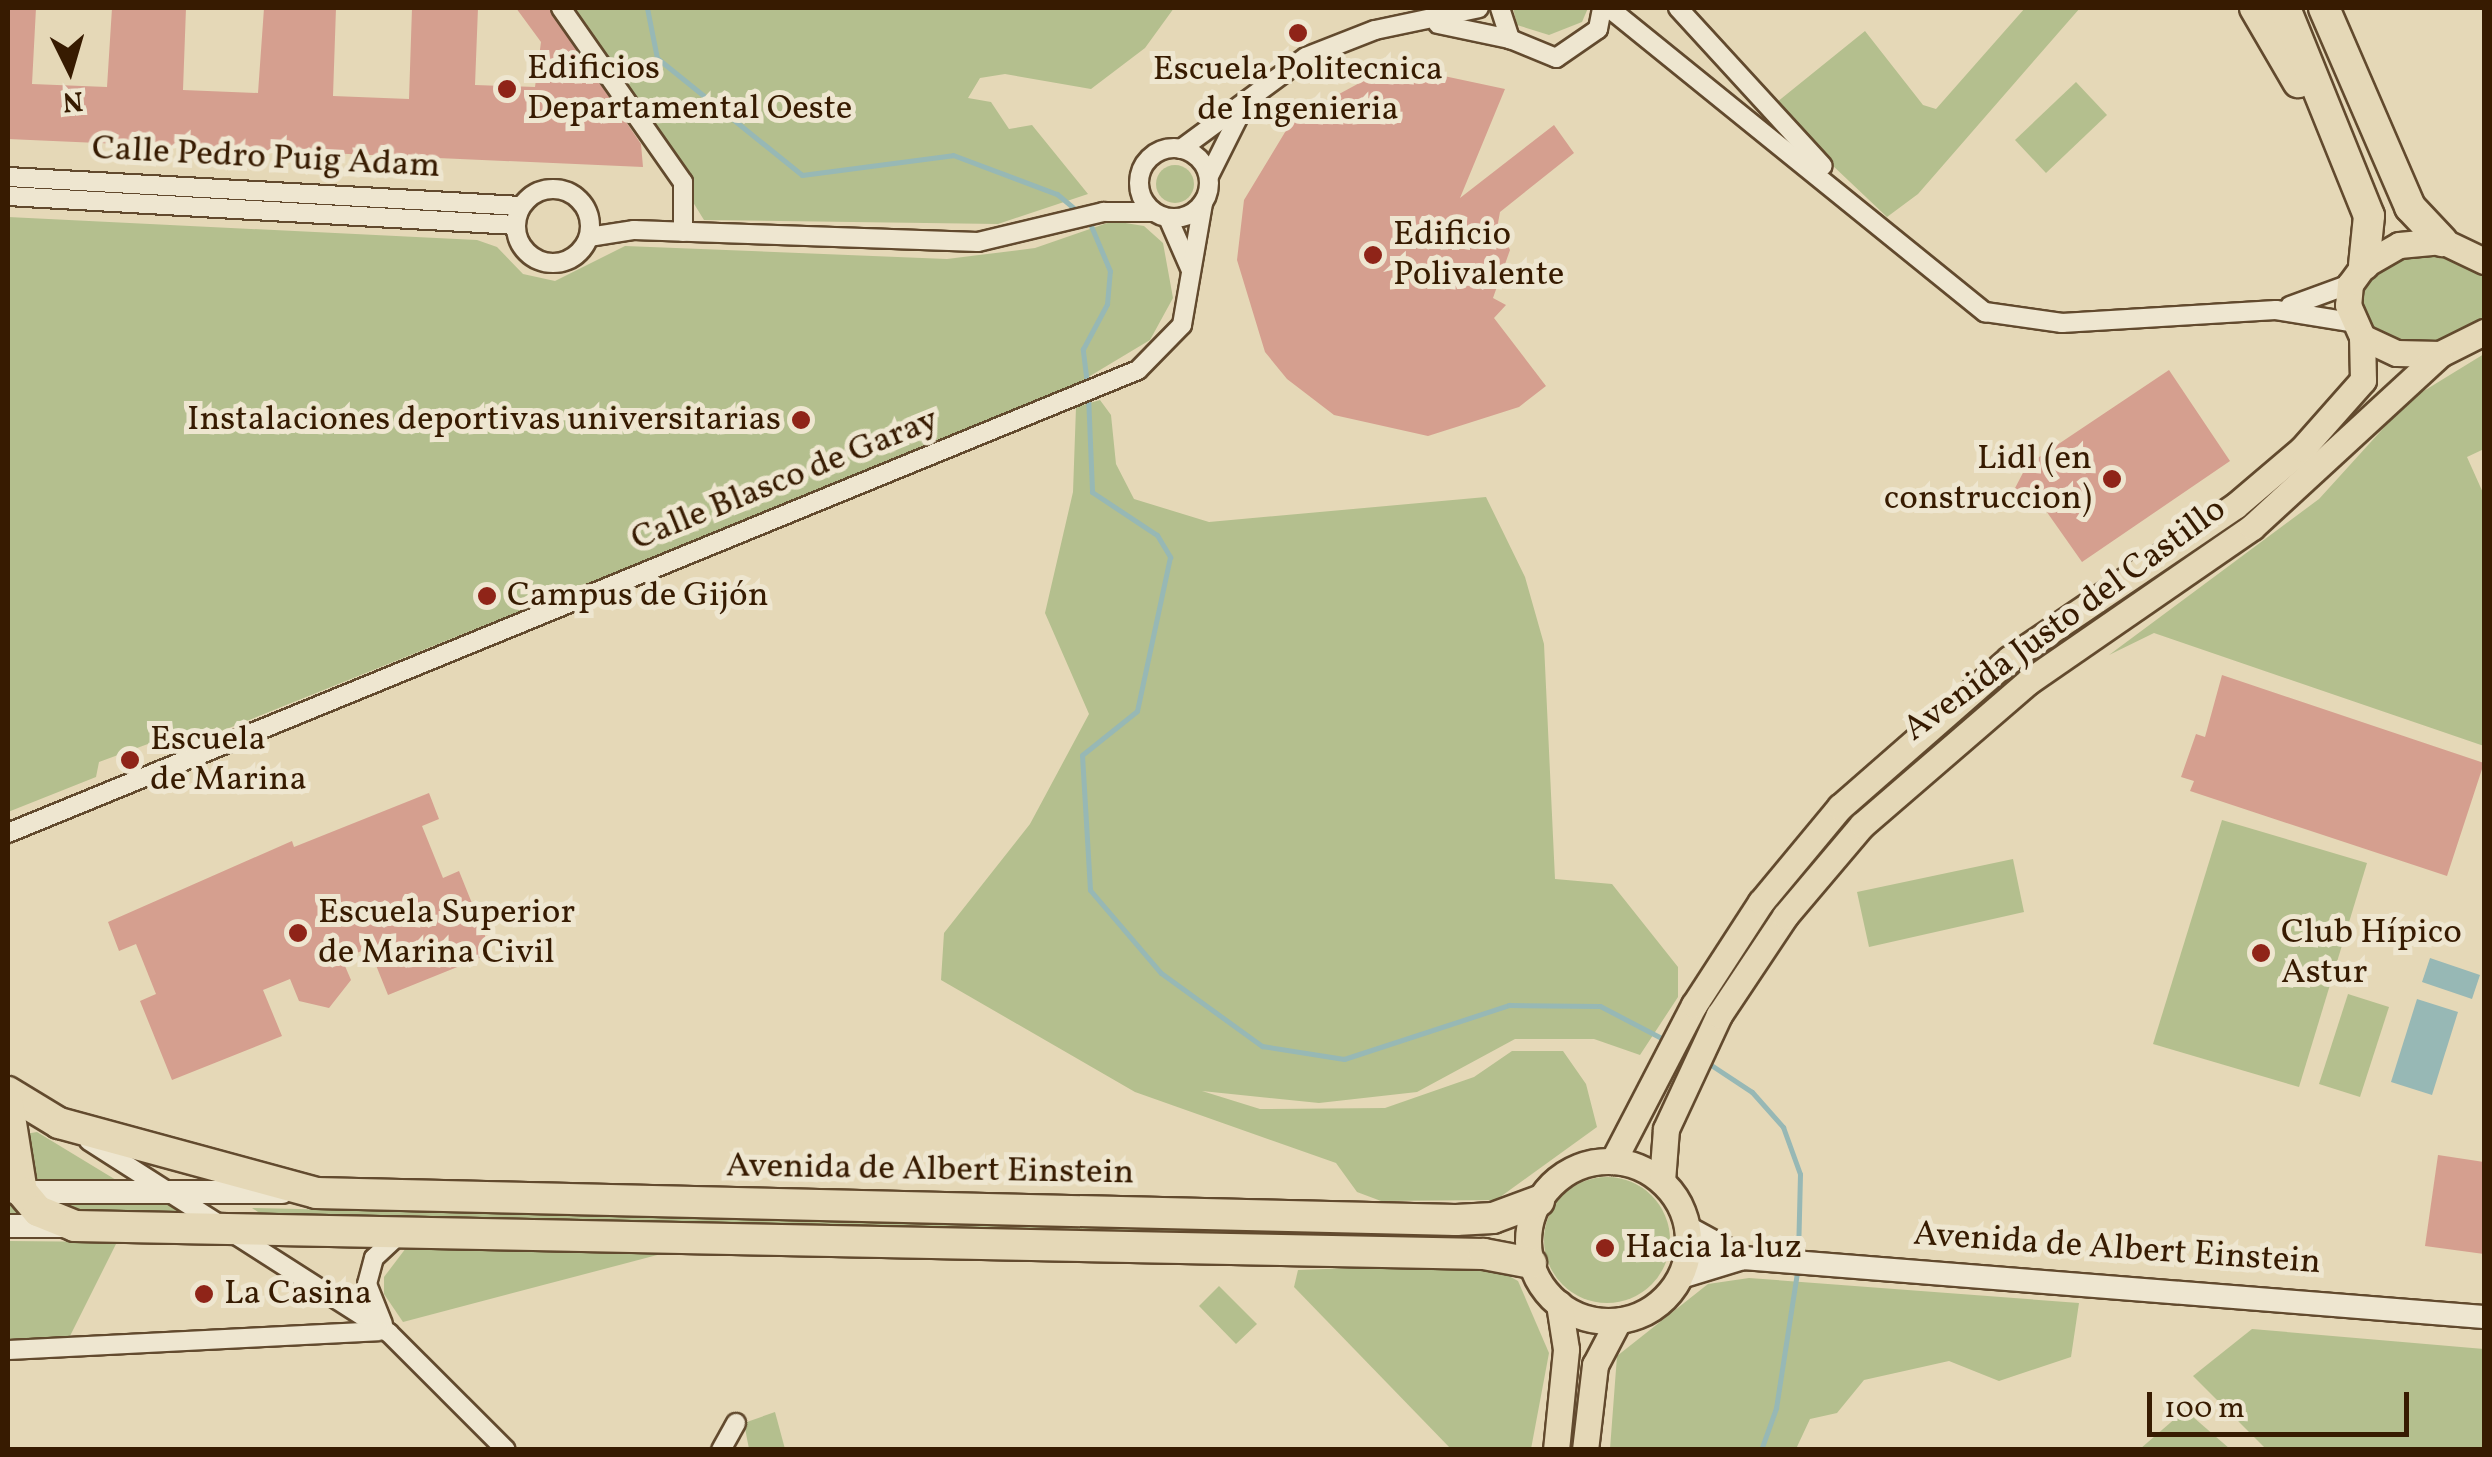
<!DOCTYPE html>
<html>
<head>
<meta charset="utf-8">
<style>
  body { margin:0 }
  #map { position:relative; width:2492px; height:1457px; overflow:hidden; background:#e5d8b7; font-family:Vollkorn,serif }
  div>[style] { position:absolute }
  [style*='--x'] { left:calc(var(--x)*1px); top:calc(var(--y)*1px); width:calc(var(--w)*1px); rotate:calc(var(--a)*1deg) }
  .green>* { inset:0; background:#b4bf8e }
  .round { border-radius:50% }
  .water>* { inset:0; background:#97b8b5 }
  .stream>* { height:5px; margin:-2.5px; padding:0 2.5px; transform-origin:2.5px; border-radius:2.5px; background:#97b8b5 }
  .building>* { inset:0; background:#d59f8f }
  .roads { filter:drop-shadow(2px 0 #624a2e) drop-shadow(-2px 0 #624a2e) drop-shadow(0 2px #624a2e) drop-shadow(0 -2px #624a2e) }
  .street>* { height:18px; margin:-9px; padding:0 9px; transform-origin:9px; border-radius:9px; background:#eee6d0 }
  .street>.ring { margin:-9px; padding:0; box-sizing:content-box; background:none; border:18px solid #eee6d0; border-radius:50% }
  .secondary>* { height:22px; margin:-11px; padding:0 11px; transform-origin:11px; border-radius:11px; background:#eee6d0 }
  .primary>* { height:25px; margin:-12.5px; padding:0 12.5px; transform-origin:12.5px; border-radius:12.5px; background:#e5d8b7 }
  .primary>.ring { margin:-12.5px; padding:0; box-sizing:content-box; background:none; border:25px solid #e5d8b7; border-radius:50% }
  .highway>* { height:30px; margin:-15px; padding:0 15px; transform-origin:15px; border-radius:15px; background:#e5d8b7 }
  .dots>* { width:28px; height:28px; translate:-50% -50%; box-sizing:border-box; border:5px solid #eee6d0; border-radius:50% }
  span { translate:-50% -50%; white-space:nowrap; text-align:center; line-height:1.15; -webkit-text-stroke:10px #eee6d0; paint-order:stroke }
  .poi-label { font-size:35px; color:#371b01 }
  .left { translate:0 -50%; text-align:left }
  .right { translate:-100% -50%; text-align:right }
  .street-label { font-size:35px; color:#371b01 }
  .frame { position:absolute; inset:0; border:10px solid #371b01; pointer-events:none }
  .north { position:absolute; left:20px; top:20px; width:100px; height:100px; -webkit-text-stroke:8px #eee6d0; paint-order:stroke; rotate:175deg; font-size:28px; font-weight:700; line-height:40px; text-align:center; color:#371b01 }
  .north::after { content:''; display:block; margin:auto; width:35px; height:45px; background:#371b01; clip-path:polygon(50% 0,100% 100%,50% 72%,0 100%) }
  .scale { position:absolute; left:2147px; top:1392px; width:262px; height:45px; box-sizing:border-box; border:5px solid #371b01; border-top:0; padding-left:12px; font-size:30px; line-height:35px; white-space:nowrap; color:#371b01; -webkit-text-stroke:8px #eee6d0; paint-order:stroke }
</style>
</head>
<body>
<div id="map">
  <div class="green">
    <div style="clip-path:polygon(573px 8px,1174px 8px,1145px 48px,1091px 89px,1005px 74px,980px 78px,968px 98px,991px 102px,1009px 129px,1032px 125px,1088px 194px,998px 224px,704px 220px)"></div>
    <div style="clip-path:polygon(1513px 8px,1588px 8px,1582px 22px,1549px 35px,1517px 25px)"></div>
    <div style="clip-path:polygon(2025px 8px,2080px 8px,1918px 194px,1887px 217px,1771px 107px,1865px 31px,1923px 105px,1936px 109px)"></div>
    <div style="clip-path:polygon(2076px 82px,2107px 115px,2046px 173px,2015px 140px)"></div>
    <div class="round" style="left:1156px;top:165px;width:38px;height:38px"></div>
    <div style="clip-path:polygon(8px 217px,477px 240px,497px 247px,523px 274px,555px 281px,625px 246px,947px 259px,1035px 248px,1113px 221px,1144px 226px,1163px 243px,1173px 298px,1150px 340px,1060px 394px,177px 749px,156px 741px,99px 762px,96px 777px,8px 812px)"></div>
    <div style="clip-path:polygon(2399px 245px,2484px 261px,2484px 332px,2419px 355px,2350px 322px,2364px 265px)"></div>
    <div style="clip-path:polygon(2484px 354px,2484px 449px,2467px 457px,2484px 495px,2484px 746px,2154px 633px,2109px 655px,2319px 499px,2409px 400px)"></div>
    <div style="clip-path:polygon(1100px 400px,1111px 415px,1116px 464px,1134px 499px,1209px 522px,1486px 497px,1525px 577px,1544px 644px,1555px 879px,1612px 884px,1678px 967px,1678px 997px,1640px 1055px,1594px 1039px,1515px 1039px,1417px 1092px,1319px 1103px,1202px 1091px,1260px 1109px,1385px 1108px,1474px 1077px,1512px 1051px,1563px 1051px,1586px 1084px,1597px 1127px,1496px 1200px,1381px 1201px,1357px 1192px,1336px 1163px,1135px 1092px,941px 980px,944px 933px,1030px 824px,1089px 714px,1045px 613px,1073px 492px,1076px 407px)"></div>
    <div style="clip-path:polygon(2222px 820px,2367px 863px,2299px 1087px,2153px 1044px)"></div>
    <div style="clip-path:polygon(2013px 859px,2024px 912px,1869px 947px,1857px 892px)"></div>
    <div style="clip-path:polygon(2348px 994px,2389px 1007px,2360px 1097px,2319px 1084px)"></div>
    <div style="clip-path:polygon(37px 1132px,121px 1183px,23px 1184px,25px 1134px)"></div>
    <div class="round" style="left:1544px;top:1177px;width:126px;height:126px"></div>
    <div style="clip-path:polygon(8px 1192px,174px 1192px,234px 1229px,8px 1226px)"></div>
    <div style="clip-path:polygon(252px 1208px,1423px 1234px,1423px 1242px,267px 1218px)"></div>
    <div style="clip-path:polygon(8px 1241px,117px 1242px,67px 1342px,8px 1344px)"></div>
    <div style="clip-path:polygon(409px 1244px,680px 1249px,403px 1322px,384px 1294px,384px 1277px)"></div>
    <div style="clip-path:polygon(1379px 1267px,1500px 1271px,1518px 1281px,1549px 1353px,1531px 1449px,1451px 1449px,1294px 1287px,1298px 1270px)"></div>
    <div style="clip-path:polygon(1749px 1278px,2079px 1303px,2071px 1357px,1999px 1381px,1949px 1361px,1864px 1380px,1837px 1413px,1810px 1419px,1796px 1449px,1610px 1449px,1617px 1356px,1708px 1284px)"></div>
    <div style="clip-path:polygon(1219px 1286px,1257px 1324px,1236px 1344px,1199px 1306px)"></div>
    <div style="clip-path:polygon(2252px 1329px,2484px 1349px,2484px 1449px,2266px 1449px,2193px 1376px)"></div>
    <div style="clip-path:polygon(2185px 1410px,2230px 1449px,2140px 1449px)"></div>
    <div style="clip-path:polygon(775px 1412px,785px 1449px,749px 1449px,744px 1423px)"></div>
  </div>
  <div class="water">
    <div style="clip-path:polygon(2430px 958px,2480px 975px,2472px 999px,2422px 982px)"></div>
    <div style="clip-path:polygon(2417px 999px,2458px 1012px,2432px 1095px,2391px 1082px)"></div>
  </div>
  <div class="stream">
    <div style="--x:647;--y:8;--w:51;--a:78.7"></div>
    <div style="--x:657;--y:58;--w:186;--a:38.9"></div>
    <div style="--x:802;--y:175;--w:152;--a:-7.5"></div>
    <div style="--x:953;--y:155;--w:111;--a:20.6"></div>
    <div style="--x:1057;--y:194;--w:31;--a:40"></div>
    <div style="--x:1087;--y:384;--w:35;--a:-97"></div>
    <div style="--x:1083;--y:349;--w:51;--a:-61.9"></div>
    <div style="--x:1107;--y:304;--w:33;--a:-85"></div>
    <div style="--x:1110;--y:271;--w:54;--a:-112.8"></div>
    <div style="--x:1088;--y:395;--w:97;--a:87.6"></div>
    <div style="--x:1092;--y:492;--w:78;--a:33.5"></div>
    <div style="--x:1157;--y:535;--w:26;--a:59"></div>
    <div style="--x:1170;--y:557;--w:157;--a:102.1"></div>
    <div style="--x:1137;--y:711;--w:70;--a:141.3"></div>
    <div style="--x:1082;--y:755;--w:135;--a:86.6"></div>
    <div style="--x:1090;--y:890;--w:109;--a:49.5"></div>
    <div style="--x:1161;--y:973;--w:125;--a:35.9"></div>
    <div style="--x:1262;--y:1046;--w:83;--a:9"></div>
    <div style="--x:1344;--y:1059;--w:174;--a:-18.1"></div>
    <div style="--x:1509;--y:1005;--w:91;--a:0.6"></div>
    <div style="--x:1600;--y:1006;--w:73;--a:27.6"></div>
    <div style="--x:1705;--y:1061;--w:56;--a:33.4"></div>
    <div style="--x:1752;--y:1092;--w:47;--a:48.5"></div>
    <div style="--x:1783;--y:1127;--w:50;--a:70.1"></div>
    <div style="--x:1800;--y:1174;--w:82;--a:91.4"></div>
    <div style="--x:1761;--y:1450;--w:45;--a:-70.3"></div>
    <div style="--x:1776;--y:1408;--w:138;--a:-81.2"></div>
  </div>
  <div class="building">
    <div style="clip-path:polygon(8px 8px,36px 8px,32px 84px,107px 87px,112px 8px,186px 8px,183px 90px,258px 93px,264px 8px,336px 8px,333px 96px,409px 99px,412px 8px,478px 8px,475px 85px,535px 87px,541px 42px,516px 8px,549px 8px,641px 144px,643px 167px,8px 139px)"></div>
    <div style="clip-path:polygon(1411px 69px,1505px 89px,1460px 198px,1554px 125px,1574px 153px,1500px 212px,1498px 223px,1510px 250px,1493px 298px,1506px 305px,1494px 318px,1546px 386px,1519px 407px,1428px 436px,1334px 415px,1287px 379px,1265px 352px,1237px 260px,1244px 200px,1293px 119px,1376px 74px)"></div>
    <div style="clip-path:polygon(2169px 370px,2230px 461px,2082px 562px,2037px 498px,2023px 507px,2013px 492px,2027px 465px)"></div>
    <div style="clip-path:polygon(2222px 675px,2484px 763px,2447px 876px,2190px 791px,2194px 781px,2181px 777px,2196px 734px,2205px 737px)"></div>
    <div style="clip-path:polygon(429px 793px,439px 819px,422px 826px,443px 878px,459px 871px,492px 953px,388px 995px,369px 948px,342px 959px,351px 980px,329px 1008px,299px 1001px,290px 979px,263px 990px,282px 1036px,172px 1080px,140px 1001px,156px 994px,136px 944px,119px 951px,108px 922px,292px 841px,294px 847px)"></div>
    <div style="clip-path:polygon(2438px 1155px,2484px 1162px,2484px 1254px,2425px 1246px)"></div>
  </div>
  <div class="roads">
    <div class="street">
      <div style="--x:561;--y:8;--w:213;--a:55"></div>
      <div style="--x:683;--y:182;--w:50;--a:90"></div>
      <div style="--x:1500;--y:8;--w:33;--a:72"></div>
      <div style="--x:1510;--y:39;--w:50;--a:22.4"></div>
      <div style="--x:1556;--y:58;--w:51;--a:-34.6"></div>
      <div style="--x:1598;--y:29;--w:21;--a:-79"></div>
      <div style="--x:1609;--y:8;--w:484;--a:39"></div>
      <div style="--x:1985;--y:312;--w:78;--a:8.1"></div>
      <div style="--x:2062;--y:323;--w:214;--a:-3.5"></div>
      <div style="--x:2276;--y:310;--w:75;--a:9.2"></div>
      <div style="--x:1678;--y:8;--w:214;--a:47.5"></div>
      <div style="--x:1438;--y:24;--w:74;--a:11.8"></div>
      <div class="ring" style="left:1139px;top:148px;width:52px;height:52px"></div>
      <div style="--x:1181;--y:149;--w:155;--a:-36.4"></div>
      <div style="--x:1306;--y:57;--w:74;--a:-21.4"></div>
      <div style="--x:1375;--y:30;--w:106;--a:-11.9"></div>
      <div style="--x:1209;--y:176;--w:69;--a:-63.4"></div>
      <div style="--x:8;--y:177;--w:514;--a:3.24"></div>
      <div class="ring" style="left:516px;top:189px;width:56px;height:56px"></div>
      <div style="--x:8;--y:196;--w:509;--a:3.27"></div>
      <div style="--x:1168;--y:218;--w:55;--a:66.3"></div>
      <div style="--x:589;--y:237;--w:46;--a:-8.8"></div>
      <div style="--x:634;--y:230;--w:344;--a:2"></div>
      <div style="--x:978;--y:242;--w:129;--a:-13.5"></div>
      <div style="--x:1103;--y:212;--w:50;--a:0"></div>
      <div style="--x:2290;--y:306;--w:64;--a:-20.1"></div>
      <div style="--x:8;--y:833;--w:1221;--a:-22.28"></div>
      <div style="--x:1138;--y:370;--w:63;--a:-45.6"></div>
      <div style="--x:1182;--y:325;--w:124;--a:-80.2"></div>
      <div style="--x:89;--y:1141;--w:356;--a:32.6"></div>
      <div style="--x:389;--y:1333;--w:165;--a:45"></div>
      <div style="--x:383;--y:1324;--w:43;--a:-111.8"></div>
      <div style="--x:367;--y:1284;--w:27;--a:-75"></div>
      <div style="--x:374;--y:1258;--w:37;--a:-43"></div>
      <div style="--x:8;--y:1350;--w:371;--a:-2.9"></div>
      <div style="--x:721;--y:1450;--w:31;--a:-61"></div>
    </div>
    <div class="secondary">
      <div style="--x:14;--y:1192;--w:268;--a:0"></div>
      <div style="--x:8;--y:1226;--w:56;--a:0"></div>
      <div style="--x:1688;--y:1228;--w:63;--a:28.6"></div>
      <div style="--x:1743;--y:1258;--w:743;--a:4.55"></div>
      <div style="--x:1681;--y:1277;--w:65;--a:-17"></div>
    </div>
    <div class="primary">
      <div style="--x:2484;--y:261;--w:47;--a:-154.5"></div>
      <div style="--x:2442;--y:241;--w:43;--a:174.7"></div>
      <div style="--x:2399;--y:245;--w:40;--a:150.3"></div>
      <div style="--x:2364;--y:265;--w:24;--a:126"></div>
      <div style="--x:2350;--y:284;--w:21;--a:95"></div>
      <div style="--x:2348;--y:305;--w:35;--a:66"></div>
      <div style="--x:2362;--y:337;--w:38;--a:25"></div>
      <div style="--x:2397;--y:353;--w:43;--a:1.3"></div>
      <div style="--x:2440;--y:354;--w:49;--a:-26.6"></div>
      <div style="--x:1613;--y:1161;--w:176;--a:-62.6"></div>
      <div style="--x:1694;--y:1005;--w:123;--a:-57"></div>
      <div style="--x:1761;--y:902;--w:124;--a:-50.3"></div>
      <div style="--x:1840;--y:807;--w:225;--a:-41.2"></div>
      <div style="--x:2009;--y:659;--w:273;--a:-34.1"></div>
      <div style="--x:2235;--y:506;--w:88;--a:-40.4"></div>
      <div style="--x:2302;--y:449;--w:92;--a:-48.5"></div>
      <div style="--x:2363;--y:380;--w:43;--a:-91.3"></div>
      <div class="ring" style="left:1528px;top:1161px;width:135px;height:135px"></div>
      <div style="--x:1662;--y:1181;--w:52;--a:-85.6"></div>
      <div style="--x:1666;--y:1129;--w:126;--a:-65.1"></div>
      <div style="--x:1719;--y:1015;--w:119;--a:-56.3"></div>
      <div style="--x:1785;--y:916;--w:119;--a:-49.8"></div>
      <div style="--x:1862;--y:825;--w:221;--a:-40.8"></div>
      <div style="--x:2029;--y:681;--w:271;--a:-34.6"></div>
      <div style="--x:2252;--y:527;--w:255;--a:-42.6"></div>
      <div style="--x:1556;--y:1450;--w:101;--a:-84.3"></div>
      <div style="--x:1566;--y:1349;--w:46;--a:-98.8"></div>
      <div style="--x:1585;--y:1450;--w:86;--a:-83.3"></div>
      <div style="--x:1595;--y:1365;--w:50;--a:-62.4"></div>
    </div>
    <div class="highway">
      <div style="--x:2255;--y:8;--w:86;--a:59.8"></div>
      <div style="--x:2285;--y:8;--w:224;--a:68"></div>
      <div style="--x:2369;--y:216;--w:49;--a:95.8"></div>
      <div style="--x:2324;--y:8;--w:217;--a:66.6"></div>
      <div style="--x:2410;--y:207;--w:47;--a:46.7"></div>
      <div style="--x:8;--y:1092;--w:60;--a:31.3"></div>
      <div style="--x:59;--y:1123;--w:266;--a:15.2"></div>
      <div style="--x:316;--y:1193;--w:1140;--a:1.36"></div>
      <div style="--x:1456;--y:1220;--w:37;--a:-3"></div>
      <div style="--x:1493;--y:1218;--w:49;--a:-20.3"></div>
      <div style="--x:8;--y:1104;--w:89;--a:81"></div>
      <div style="--x:22;--y:1192;--w:25;--a:50"></div>
      <div style="--x:38;--y:1211;--w:40;--a:22"></div>
      <div style="--x:75;--y:1226;--w:1409;--a:1.14"></div>
      <div style="--x:1484;--y:1254;--w:48;--a:10.8"></div>
    </div>
  </div>
  <div class="dots">
    <div style="left:1298px;top:33px;background:#8f2418"></div>
    <div style="left:507px;top:89px;background:#8f2418"></div>
    <div style="left:1373px;top:255px;background:#8f2418"></div>
    <div style="left:801px;top:420px;background:#8f2418"></div>
    <div style="left:2112px;top:479px;background:#8f2418"></div>
    <div style="left:487px;top:596px;background:#8f2418"></div>
    <div style="left:130px;top:760px;background:#8f2418"></div>
    <div style="left:298px;top:933px;background:#8f2418"></div>
    <div style="left:2261px;top:953px;background:#8f2418"></div>
    <div style="left:1605px;top:1248px;background:#8f2418"></div>
    <div style="left:204px;top:1294px;background:#8f2418"></div>
  </div>
  <div class="poi-label">
    <span class="left" style="left:527px;top:89px">Edificios<br>Departamental Oeste</span>
    <span style="left:1298px;top:90px">Escuela Politecnica<br>de Ingenieria</span>
    <span class="left" style="left:1393px;top:255px">Edificio<br>Polivalente</span>
    <span class="right" style="left:781px;top:420px">Instalaciones deportivas universitarias</span>
    <span class="right" style="left:2092px;top:479px">Lidl (en<br>construccion)</span>
    <span class="left" style="left:507px;top:596px">Campus de Gijón</span>
    <span class="left" style="left:150px;top:760px">Escuela<br>de Marina</span>
    <span class="left" style="left:318px;top:933px">Escuela Superior<br>de Marina Civil</span>
    <span class="left" style="left:2281px;top:953px">Club Hípico<br>Astur</span>
    <span class="left" style="left:1625px;top:1248px">Hacia la luz</span>
    <span class="left" style="left:224px;top:1294px">La Casina</span>
  </div>
  <div class="street-label">
    <span style="left:266px;top:158px;rotate:3deg">Calle Pedro Puig Adam</span>
    <span style="left:785px;top:480px;rotate:-22deg">Calle Blasco de Garay</span>
    <span style="left:2065px;top:620px;rotate:-36deg">Avenida Justo del Castillo</span>
    <span style="left:930px;top:1170px;rotate:1deg">Avenida de Albert Einstein</span>
    <span style="left:2117px;top:1249px;rotate:4deg">Avenida de Albert Einstein</span>
  </div>
  <div class="frame"></div>
  <div class="north">N</div>
  <div class="scale">100 m</div>
</div>
</body>
</html>
